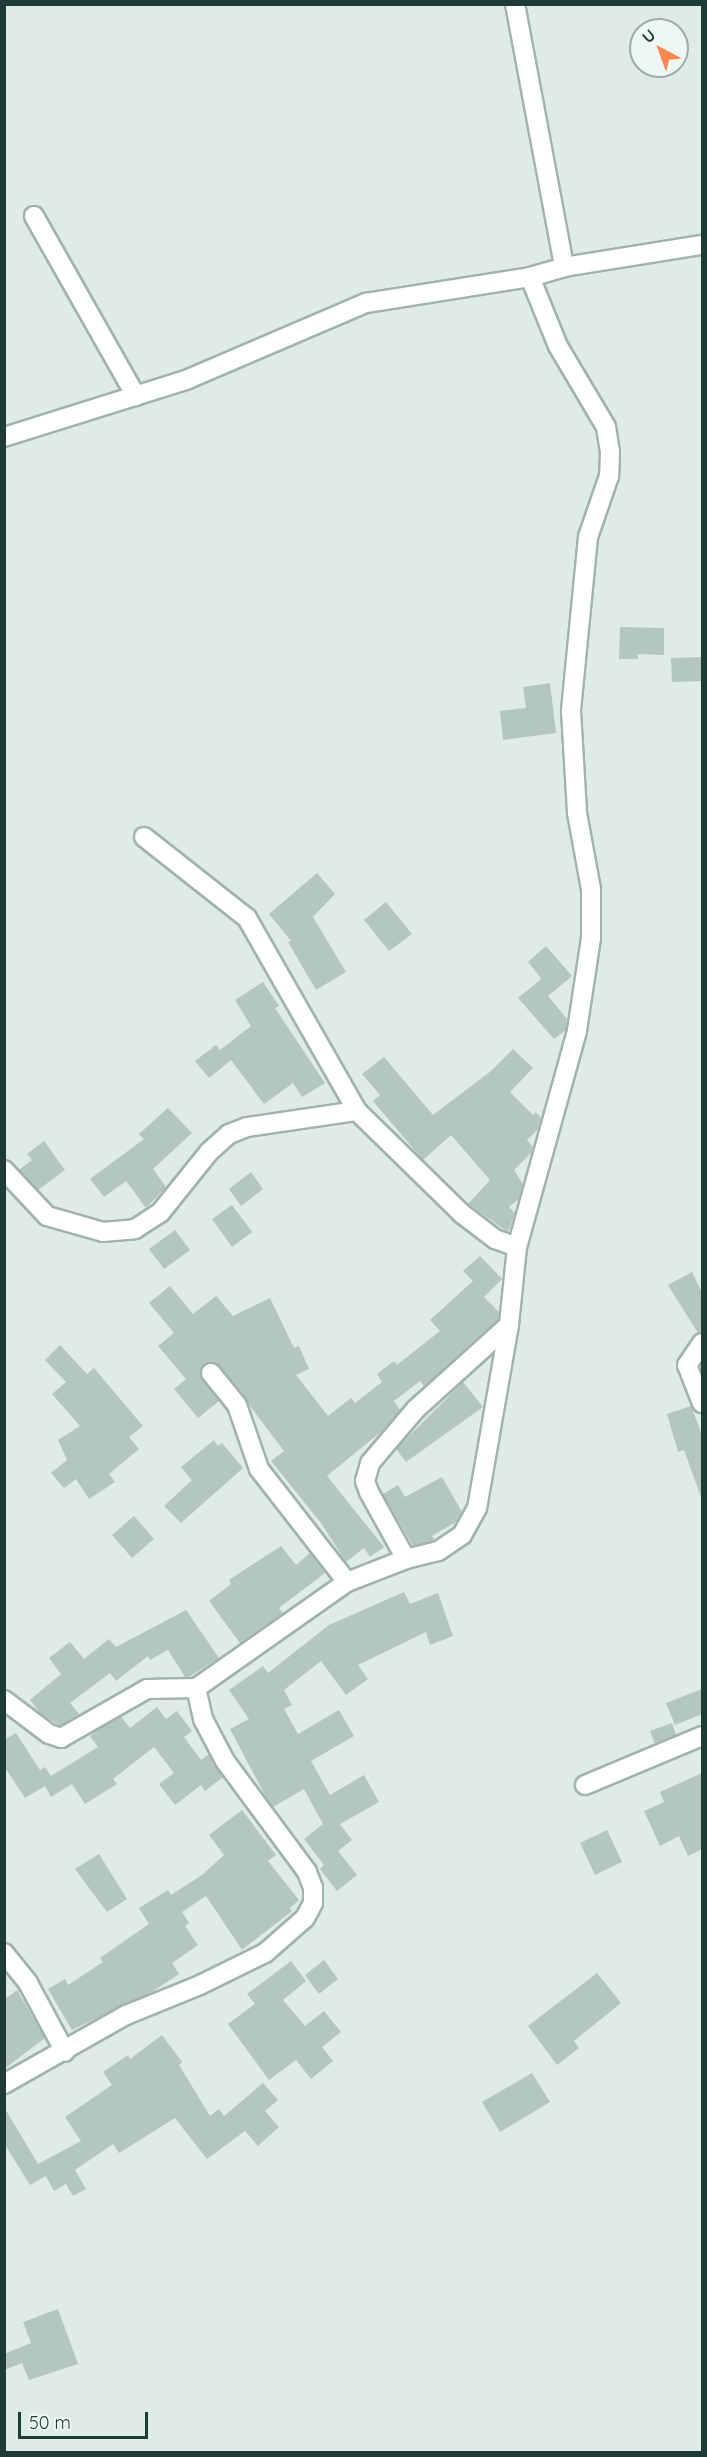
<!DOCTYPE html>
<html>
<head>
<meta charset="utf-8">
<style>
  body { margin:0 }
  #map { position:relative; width:707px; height:2457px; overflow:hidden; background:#deebe6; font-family:Quicksand,sans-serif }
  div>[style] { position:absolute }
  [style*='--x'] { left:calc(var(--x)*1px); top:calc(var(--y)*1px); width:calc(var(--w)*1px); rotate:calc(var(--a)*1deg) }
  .building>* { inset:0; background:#b3c6c0 }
  .roads { filter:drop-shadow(2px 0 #a1b3ae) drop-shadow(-2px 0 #a1b3ae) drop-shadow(0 2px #a1b3ae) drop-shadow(0 -2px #a1b3ae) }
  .minor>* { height:18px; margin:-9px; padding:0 9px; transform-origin:9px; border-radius:9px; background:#fff }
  span { translate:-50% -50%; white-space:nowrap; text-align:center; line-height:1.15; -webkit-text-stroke:5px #eff7f4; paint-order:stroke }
  .frame { position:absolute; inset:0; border:6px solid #1f3b36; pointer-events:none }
  .north { position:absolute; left:629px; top:18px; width:60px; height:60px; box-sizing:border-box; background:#eff7f4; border:2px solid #9caca8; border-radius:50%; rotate:319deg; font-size:16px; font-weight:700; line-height:24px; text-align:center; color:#1f3b36 }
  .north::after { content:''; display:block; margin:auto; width:21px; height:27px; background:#fa884d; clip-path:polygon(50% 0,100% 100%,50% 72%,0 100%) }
  .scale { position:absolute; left:18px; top:2412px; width:130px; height:27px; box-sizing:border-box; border:3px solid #1f3b36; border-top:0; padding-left:8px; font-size:18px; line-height:21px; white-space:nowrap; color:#1f3b36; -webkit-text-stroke:4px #eff7f4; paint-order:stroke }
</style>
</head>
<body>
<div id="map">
  <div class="building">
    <div style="clip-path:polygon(620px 627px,664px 628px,664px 655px,638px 654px,638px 659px,619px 659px)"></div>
    <div style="clip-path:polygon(702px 657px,702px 681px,672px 682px,671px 658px)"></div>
    <div style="clip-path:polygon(550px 683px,556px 733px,503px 740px,500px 711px,526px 708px,523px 687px)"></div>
    <div style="clip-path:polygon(317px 873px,335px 894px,313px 917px,346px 972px,316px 990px,288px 942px,291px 941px,269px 914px)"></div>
    <div style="clip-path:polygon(386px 902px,412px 934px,389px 951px,364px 920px)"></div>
    <div style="clip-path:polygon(546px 946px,572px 976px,548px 996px,567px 1019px,566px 1030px,554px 1039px,518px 998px,539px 981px,541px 978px,528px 962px)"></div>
    <div style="clip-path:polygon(263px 982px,279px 1006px,275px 1008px,325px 1083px,302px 1097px,293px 1083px,264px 1104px,231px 1060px,209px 1078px,195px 1061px,216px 1045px,220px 1050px,251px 1026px,235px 1000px)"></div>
    <div style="clip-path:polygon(513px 1049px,533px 1068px,510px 1092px,533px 1115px,536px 1112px,541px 1118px,538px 1129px,527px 1140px,533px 1147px,531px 1153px,514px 1170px,523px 1184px,519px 1199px,509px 1207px,515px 1213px,508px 1232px,468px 1204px,490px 1180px,451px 1135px,423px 1160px,373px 1101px,380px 1095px,362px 1074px,384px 1057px,433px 1115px,491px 1071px)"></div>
    <div style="clip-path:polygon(168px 1108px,192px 1133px,153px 1169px,166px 1187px,146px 1208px,126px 1181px,104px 1197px,90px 1179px,144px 1139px,139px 1134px)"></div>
    <div style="clip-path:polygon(44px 1141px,65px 1170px,38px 1190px,19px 1170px,32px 1160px,27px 1154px)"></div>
    <div style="clip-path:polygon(251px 1172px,263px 1189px,241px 1206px,229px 1189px)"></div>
    <div style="clip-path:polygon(232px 1205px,252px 1232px,232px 1247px,212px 1219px)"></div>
    <div style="clip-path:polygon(175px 1230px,190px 1250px,164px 1269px,149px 1249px)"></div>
    <div style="clip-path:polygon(480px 1256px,502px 1279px,484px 1297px,499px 1312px,498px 1319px,424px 1386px,420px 1381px,394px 1401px,400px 1410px,382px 1431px,327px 1476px,384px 1547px,370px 1557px,364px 1548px,346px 1562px,321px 1523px,271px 1461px,284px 1451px,220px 1366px,210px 1362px,201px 1368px,202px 1380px,219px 1401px,198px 1418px,174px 1389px,186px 1379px,158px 1346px,174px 1333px,149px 1303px,170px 1286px,193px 1314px,216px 1296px,233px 1316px,270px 1298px,294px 1348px,299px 1346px,309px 1369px,296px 1375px,328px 1416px,351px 1398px,355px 1403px,382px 1382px,377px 1374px,394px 1361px,397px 1365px,440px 1331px,430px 1320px,473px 1281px,463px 1271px)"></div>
    <div style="clip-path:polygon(692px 1272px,702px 1293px,702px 1332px,698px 1333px,668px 1285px)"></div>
    <div style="clip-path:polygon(60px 1345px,87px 1374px,94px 1368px,143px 1426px,129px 1437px,139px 1449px,109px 1474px,115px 1482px,89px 1499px,76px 1479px,64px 1488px,51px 1473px,67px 1460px,58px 1440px,80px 1426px,52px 1394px,66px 1382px,45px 1360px)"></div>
    <div style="clip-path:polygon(463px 1382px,483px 1407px,406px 1462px,396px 1449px)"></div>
    <div style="clip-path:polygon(691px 1406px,702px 1435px,701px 1497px,684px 1450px,678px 1452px,667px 1414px)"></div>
    <div style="clip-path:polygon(214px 1440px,218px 1446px,222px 1443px,243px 1468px,181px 1523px,164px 1506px,192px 1480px,181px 1467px)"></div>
    <div style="clip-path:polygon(442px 1477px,462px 1512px,456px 1522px,432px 1536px,435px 1540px,413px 1546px,383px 1494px,398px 1485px,405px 1497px)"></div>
    <div style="clip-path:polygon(134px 1516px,154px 1539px,132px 1558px,112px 1535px)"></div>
    <div style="clip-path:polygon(281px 1546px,296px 1565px,310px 1553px,325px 1573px,279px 1608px,283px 1613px,240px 1643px,209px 1601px,231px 1584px,229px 1580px)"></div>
    <div style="clip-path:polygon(404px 1592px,410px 1604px,438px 1593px,453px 1636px,430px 1645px,426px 1632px,358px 1665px,368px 1679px,346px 1695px,321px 1661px,284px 1690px,292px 1705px,284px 1709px,298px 1734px,339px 1710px,354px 1736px,311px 1761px,330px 1795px,364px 1775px,379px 1802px,340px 1824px,352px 1840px,338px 1851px,357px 1875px,337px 1891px,320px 1869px,324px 1865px,304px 1839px,323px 1824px,304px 1789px,273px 1807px,267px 1799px,230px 1729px,249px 1719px,229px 1690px,263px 1666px,268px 1673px,329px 1625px)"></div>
    <div style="clip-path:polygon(186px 1610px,219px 1658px,189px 1677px,185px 1677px,168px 1650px,150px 1660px,148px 1656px,116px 1681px,110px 1673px,70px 1703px,79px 1714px,60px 1726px,41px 1714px,30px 1700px,61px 1674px,49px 1658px,70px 1642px,84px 1659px,109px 1639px,116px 1647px)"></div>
    <div style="clip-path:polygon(702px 1689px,702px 1714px,675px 1725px,666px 1703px)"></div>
    <div style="clip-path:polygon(157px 1707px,166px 1719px,177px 1711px,192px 1731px,184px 1737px,201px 1760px,209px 1754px,223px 1777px,205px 1791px,201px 1785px,175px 1805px,159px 1784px,174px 1773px,154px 1747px,113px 1779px,117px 1784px,85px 1804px,72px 1784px,51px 1797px,45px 1786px,25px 1798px,4px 1766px,4px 1740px,16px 1733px,40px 1770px,45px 1767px,51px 1776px,98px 1747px,90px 1736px,99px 1729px,121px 1717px,130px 1728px)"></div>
    <div style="clip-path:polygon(672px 1723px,676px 1735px,655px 1744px,650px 1731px)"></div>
    <div style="clip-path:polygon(702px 1773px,702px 1849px,688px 1856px,679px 1836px,660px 1846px,644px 1811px,664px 1802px,660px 1792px)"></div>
    <div style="clip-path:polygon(242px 1810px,276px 1855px,268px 1861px,299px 1900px,290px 1908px,292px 1911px,242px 1950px,206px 1896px,182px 1912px,189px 1923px,185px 1926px,198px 1945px,172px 1963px,179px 1974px,152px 1992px,72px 2030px,48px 1989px,65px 1979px,68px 1985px,103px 1962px,100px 1958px,149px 1924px,139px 1908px,168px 1890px,171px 1895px,202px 1875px,224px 1855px,209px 1835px)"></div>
    <div style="clip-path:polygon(607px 1830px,622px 1862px,595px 1875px,580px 1843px)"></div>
    <div style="clip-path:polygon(99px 1854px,127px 1899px,107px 1912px,75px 1869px)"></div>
    <div style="clip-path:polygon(324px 1960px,338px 1979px,319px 1994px,305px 1975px)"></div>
    <div style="clip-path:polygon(291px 1961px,306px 1981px,283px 2000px,305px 2026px,324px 2011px,341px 2032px,322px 2047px,333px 2061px,311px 2079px,296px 2060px,269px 2080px,228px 2024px,255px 2004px,247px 1994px)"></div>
    <div style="clip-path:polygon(597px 1973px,621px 2003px,574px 2041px,579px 2048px,557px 2065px,528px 2026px)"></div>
    <div style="clip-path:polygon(17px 1990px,45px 2038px,4px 2069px,4px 2000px)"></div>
    <div style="clip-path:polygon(162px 2035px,182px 2062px,179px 2065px,210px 2116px,219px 2109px,224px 2116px,263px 2083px,278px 2100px,265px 2111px,279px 2127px,258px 2146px,245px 2131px,207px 2159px,175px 2118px,119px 2153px,113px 2144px,75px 2170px,86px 2189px,73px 2196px,66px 2184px,54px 2191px,46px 2176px,30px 2185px,4px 2143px,4px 2107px,38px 2164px,81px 2141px,65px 2117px,112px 2085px,103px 2072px,128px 2055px,130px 2059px)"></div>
    <div style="clip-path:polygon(532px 2073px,550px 2102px,500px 2132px,482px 2102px)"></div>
    <div style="clip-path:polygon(58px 2309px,78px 2364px,29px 2380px,22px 2363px,4px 2370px,4px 2354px,31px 2343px,23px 2322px)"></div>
  </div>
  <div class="roads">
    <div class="minor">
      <div style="--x:515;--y:4;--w:268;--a:79.4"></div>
      <div style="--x:34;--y:216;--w:207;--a:60.5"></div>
      <div style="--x:530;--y:277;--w:35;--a:-16"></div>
      <div style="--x:564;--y:267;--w:140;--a:-9.1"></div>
      <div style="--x:4;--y:437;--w:191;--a:-17.4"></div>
      <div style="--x:186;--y:380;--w:196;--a:-23.2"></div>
      <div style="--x:366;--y:303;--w:166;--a:-9"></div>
      <div style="--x:530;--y:277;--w:74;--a:67.9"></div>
      <div style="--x:558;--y:346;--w:94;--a:59.3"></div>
      <div style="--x:606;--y:427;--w:25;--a:81"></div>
      <div style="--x:610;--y:452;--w:24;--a:92"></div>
      <div style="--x:609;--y:476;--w:65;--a:109"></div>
      <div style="--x:588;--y:537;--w:175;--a:95.6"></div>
      <div style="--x:571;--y:711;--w:102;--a:86.6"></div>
      <div style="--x:577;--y:813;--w:77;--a:79.6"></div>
      <div style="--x:591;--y:889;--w:49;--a:90"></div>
      <div style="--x:591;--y:938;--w:94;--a:98.6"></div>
      <div style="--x:577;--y:1031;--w:224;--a:105.5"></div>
      <div style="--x:517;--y:1247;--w:78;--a:95.9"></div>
      <div style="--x:509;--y:1325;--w:186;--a:99.9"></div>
      <div style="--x:477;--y:1508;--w:31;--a:119"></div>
      <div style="--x:462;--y:1535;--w:29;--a:146"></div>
      <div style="--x:438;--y:1551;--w:33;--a:166"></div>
      <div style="--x:406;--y:1559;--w:63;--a:158.7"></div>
      <div style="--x:347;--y:1582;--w:184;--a:144.9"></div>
      <div style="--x:196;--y:1688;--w:32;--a:77"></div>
      <div style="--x:203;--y:1719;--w:47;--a:62.4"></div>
      <div style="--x:225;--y:1761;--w:138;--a:53.5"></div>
      <div style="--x:307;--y:1872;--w:17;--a:69"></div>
      <div style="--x:313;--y:1888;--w:15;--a:90"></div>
      <div style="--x:313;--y:1903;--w:17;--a:118"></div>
      <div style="--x:305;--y:1918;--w:53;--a:138.8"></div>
      <div style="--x:265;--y:1953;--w:72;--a:153.8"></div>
      <div style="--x:200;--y:1985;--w:80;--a:157.9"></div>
      <div style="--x:126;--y:2015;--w:140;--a:150.5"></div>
      <div style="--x:144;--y:837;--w:131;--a:38.2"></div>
      <div style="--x:247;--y:918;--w:222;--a:60.3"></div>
      <div style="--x:357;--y:1111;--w:146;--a:44.4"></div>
      <div style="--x:461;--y:1213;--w:43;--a:37.4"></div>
      <div style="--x:495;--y:1239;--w:23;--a:20"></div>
      <div style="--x:4;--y:1170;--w:63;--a:46.9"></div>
      <div style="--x:47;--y:1216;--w:58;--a:15.9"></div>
      <div style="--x:103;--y:1232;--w:32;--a:-5"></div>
      <div style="--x:135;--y:1229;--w:30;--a:-33"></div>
      <div style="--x:160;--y:1213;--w:78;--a:-51.2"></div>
      <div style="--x:209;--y:1152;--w:27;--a:-42"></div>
      <div style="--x:229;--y:1134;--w:19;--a:-21"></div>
      <div style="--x:247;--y:1127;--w:111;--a:-8.3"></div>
      <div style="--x:702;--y:1343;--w:27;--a:124"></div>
      <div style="--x:687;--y:1365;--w:41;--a:68.5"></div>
      <div style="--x:211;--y:1373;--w:41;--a:50.9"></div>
      <div style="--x:237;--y:1405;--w:68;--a:71"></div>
      <div style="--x:259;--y:1469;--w:143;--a:52.1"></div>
      <div style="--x:406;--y:1559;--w:77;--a:-118.9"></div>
      <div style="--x:369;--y:1492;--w:12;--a:-110"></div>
      <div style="--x:365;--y:1481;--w:19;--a:-74"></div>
      <div style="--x:370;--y:1463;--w:71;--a:-49.6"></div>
      <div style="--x:416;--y:1409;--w:125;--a:-42.1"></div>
      <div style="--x:4;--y:1700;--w:56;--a:37.1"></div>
      <div style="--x:49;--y:1734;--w:13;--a:18"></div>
      <div style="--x:61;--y:1738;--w:99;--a:-29.7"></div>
      <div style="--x:147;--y:1689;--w:49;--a:-1.2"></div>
      <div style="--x:585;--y:1785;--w:127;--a:-22.7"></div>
      <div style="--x:4;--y:1953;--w:38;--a:51"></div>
      <div style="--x:28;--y:1983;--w:78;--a:61.8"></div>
    </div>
  </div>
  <div class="frame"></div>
  <div class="north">U</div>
  <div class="scale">50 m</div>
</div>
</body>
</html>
